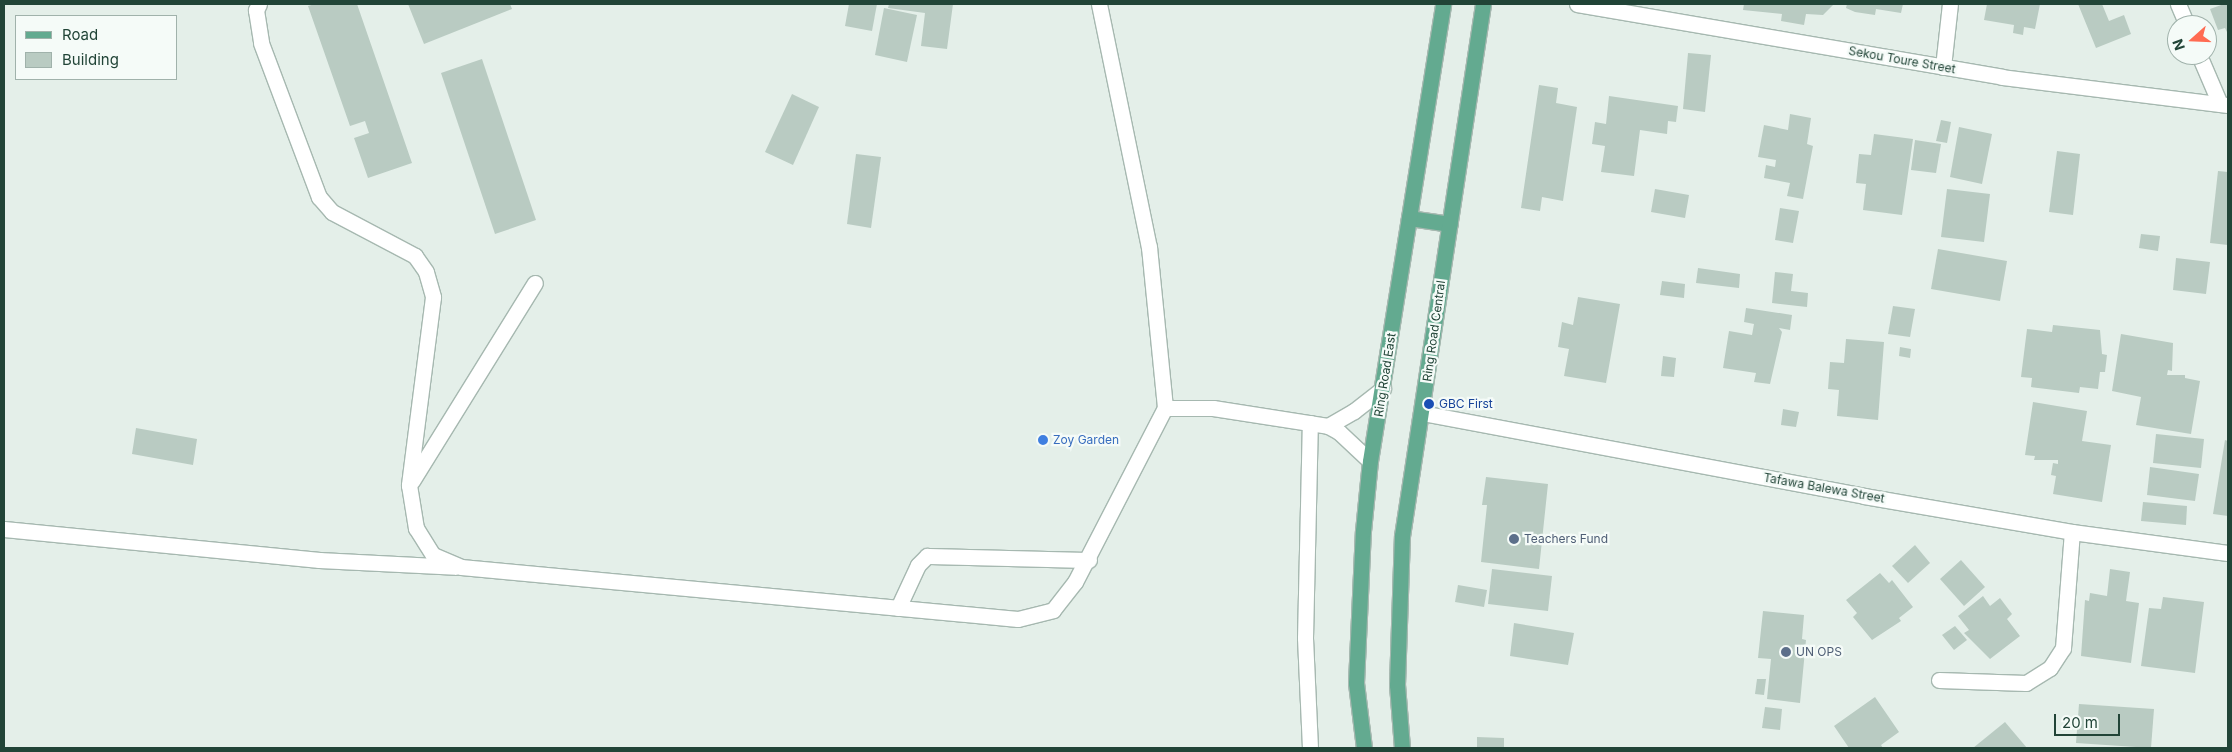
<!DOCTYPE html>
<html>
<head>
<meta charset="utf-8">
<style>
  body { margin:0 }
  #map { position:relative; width:2232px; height:752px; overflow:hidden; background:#e4efe9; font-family:Inter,sans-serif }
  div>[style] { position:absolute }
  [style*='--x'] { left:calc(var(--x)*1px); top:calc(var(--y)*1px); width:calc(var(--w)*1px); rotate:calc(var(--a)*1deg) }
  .building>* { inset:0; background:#b9cbc2 }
  .roads { filter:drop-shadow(1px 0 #a6b8b0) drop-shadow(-1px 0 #a6b8b0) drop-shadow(0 1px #a6b8b0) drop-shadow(0 -1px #a6b8b0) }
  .minor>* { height:15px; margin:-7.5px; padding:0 7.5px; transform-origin:7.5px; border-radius:7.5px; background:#fff }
  .major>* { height:15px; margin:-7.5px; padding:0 7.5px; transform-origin:7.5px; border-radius:7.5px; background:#63aa90 }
  .dots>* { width:14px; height:14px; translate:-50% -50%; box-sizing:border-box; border:2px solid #f5fbf8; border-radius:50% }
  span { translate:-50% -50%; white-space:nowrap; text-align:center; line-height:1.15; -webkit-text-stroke:4.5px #f5fbf8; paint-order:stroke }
  .street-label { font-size:12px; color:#214437 }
  .transit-label { font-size:12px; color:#164399 }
  .left { translate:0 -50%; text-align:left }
  .shop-label { font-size:12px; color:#366cbe }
  .service-label { font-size:12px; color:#4e5e75 }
  .frame { position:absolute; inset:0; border:5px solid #214437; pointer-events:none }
  .legend { position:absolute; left:15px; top:15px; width:162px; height:65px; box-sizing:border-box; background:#f5fbf8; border:1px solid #a0b2ab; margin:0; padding:6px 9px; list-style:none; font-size:15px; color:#214437 }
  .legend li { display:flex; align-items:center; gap:10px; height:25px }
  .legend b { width:25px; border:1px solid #a0b2ab }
  .north { position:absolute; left:2167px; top:15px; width:50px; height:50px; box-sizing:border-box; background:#f5fbf8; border:1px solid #a0b2ab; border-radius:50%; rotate:250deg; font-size:14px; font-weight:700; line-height:20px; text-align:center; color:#214437 }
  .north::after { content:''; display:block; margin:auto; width:18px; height:22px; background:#ff6b52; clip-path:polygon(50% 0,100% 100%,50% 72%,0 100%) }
  .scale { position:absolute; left:2054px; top:714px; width:66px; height:22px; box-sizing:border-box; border:2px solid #214437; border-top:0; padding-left:6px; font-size:15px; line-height:18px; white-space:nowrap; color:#214437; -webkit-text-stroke:4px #f5fbf8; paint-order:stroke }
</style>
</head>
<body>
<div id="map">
  <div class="building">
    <div style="clip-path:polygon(315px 4px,357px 4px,412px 163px,368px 178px,354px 138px,369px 133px,365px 121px,350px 126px,308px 6px)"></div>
    <div style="clip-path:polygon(408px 4px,510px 4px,512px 9px,424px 44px)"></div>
    <div style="clip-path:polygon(849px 4px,877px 4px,872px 31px,845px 26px)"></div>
    <div style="clip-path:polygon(889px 4px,953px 4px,947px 49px,921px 46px,925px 13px,888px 8px)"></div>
    <div style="clip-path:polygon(1744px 4px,1834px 4px,1823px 15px,1806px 14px,1804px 25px,1781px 21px,1782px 14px,1743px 10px)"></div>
    <div style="clip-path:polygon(1847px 4px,1903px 4px,1901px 13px,1876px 9px,1875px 15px,1855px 12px,1846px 8px)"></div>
    <div style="clip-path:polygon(1987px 4px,2040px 4px,2035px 29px,2024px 27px,2023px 35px,2013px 33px,2014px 25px,1984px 20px)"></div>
    <div style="clip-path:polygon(2078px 4px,2102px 4px,2109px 21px,2124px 15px,2131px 34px,2096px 48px)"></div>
    <div style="clip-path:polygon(2224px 4px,2228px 4px,2228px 34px,2225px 28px,2218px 30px,2210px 9px)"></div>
    <div style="clip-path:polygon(884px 8px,917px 15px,907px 62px,875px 55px)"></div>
    <div style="clip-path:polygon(1688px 53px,1711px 55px,1705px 112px,1683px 109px)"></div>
    <div style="clip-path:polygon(482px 59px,536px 220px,495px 234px,441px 73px)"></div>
    <div style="clip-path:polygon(1539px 85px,1558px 88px,1556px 103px,1577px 107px,1563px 201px,1542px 197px,1540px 211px,1521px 208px)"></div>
    <div style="clip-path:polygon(792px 94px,819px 107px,793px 165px,765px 152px)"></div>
    <div style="clip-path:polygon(1609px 96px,1678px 106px,1676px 122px,1668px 121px,1667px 134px,1640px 130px,1634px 176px,1601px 172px,1605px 146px,1592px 144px,1595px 122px,1606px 124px)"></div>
    <div style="clip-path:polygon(1790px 114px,1811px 118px,1807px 144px,1813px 146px,1803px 199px,1787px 196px,1790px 183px,1764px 178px,1766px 165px,1775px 167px,1776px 160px,1758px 157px,1764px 125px,1788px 130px)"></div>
    <div style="clip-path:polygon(1941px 120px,1951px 122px,1947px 143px,1936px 141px)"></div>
    <div style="clip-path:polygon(1959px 127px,1992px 134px,1982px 184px,1950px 177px)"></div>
    <div style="clip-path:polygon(1874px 134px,1913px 139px,1902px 215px,1863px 210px,1866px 184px,1856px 183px,1859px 154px,1871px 155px)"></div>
    <div style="clip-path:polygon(1915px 140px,1941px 144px,1936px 173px,1911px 170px)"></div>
    <div style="clip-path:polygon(2057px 151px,2080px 154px,2073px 215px,2049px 212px)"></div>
    <div style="clip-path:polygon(856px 154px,881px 157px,871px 228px,847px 224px)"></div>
    <div style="clip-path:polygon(2218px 171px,2228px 172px,2228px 245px,2210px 243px)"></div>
    <div style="clip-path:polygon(1655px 189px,1689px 195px,1685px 218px,1651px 212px)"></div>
    <div style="clip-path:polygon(1947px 189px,1990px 194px,1984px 242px,1941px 237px)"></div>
    <div style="clip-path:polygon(1780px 208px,1799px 211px,1793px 243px,1775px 240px)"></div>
    <div style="clip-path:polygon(2141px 234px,2160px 236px,2158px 251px,2139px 248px)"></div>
    <div style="clip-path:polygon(1938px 249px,2007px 261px,2000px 301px,1931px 289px)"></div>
    <div style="clip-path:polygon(2176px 258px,2210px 262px,2206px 294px,2173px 290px)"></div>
    <div style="clip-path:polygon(1698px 268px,1740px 274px,1739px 288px,1696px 283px)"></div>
    <div style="clip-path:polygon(1775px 272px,1793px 274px,1791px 291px,1808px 293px,1807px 307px,1772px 303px)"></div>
    <div style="clip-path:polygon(1662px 281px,1685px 284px,1684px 298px,1660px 295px)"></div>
    <div style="clip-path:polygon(1578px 297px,1620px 304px,1606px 383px,1564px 376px,1569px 349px,1558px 347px,1562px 322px,1573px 325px)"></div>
    <div style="clip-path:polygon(1893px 306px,1915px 309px,1910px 337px,1888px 334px)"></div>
    <div style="clip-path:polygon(1746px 308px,1792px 315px,1790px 330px,1779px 328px,1782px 332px,1770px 384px,1754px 382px,1756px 373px,1723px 368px,1729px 331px,1752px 335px,1754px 324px,1744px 322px)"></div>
    <div style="clip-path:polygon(2053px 325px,2100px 330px,2102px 354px,2107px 355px,2105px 372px,2100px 372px,2098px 389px,2080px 387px,2079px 393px,2031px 387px,2032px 378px,2021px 377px,2027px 329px,2052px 332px)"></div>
    <div style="clip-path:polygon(2121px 334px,2173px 343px,2172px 371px,2168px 370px,2167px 375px,2185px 375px,2185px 378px,2200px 381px,2191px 434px,2136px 425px,2141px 397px,2112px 391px)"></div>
    <div style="clip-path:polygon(1846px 339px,1884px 342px,1878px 420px,1837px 416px,1839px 390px,1828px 389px,1830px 362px,1844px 363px)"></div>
    <div style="clip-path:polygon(1900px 347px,1911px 349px,1910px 358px,1899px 356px)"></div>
    <div style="clip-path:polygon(1663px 356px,1676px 358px,1674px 377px,1661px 376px)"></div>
    <div style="clip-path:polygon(2033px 402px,2087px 411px,2082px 441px,2111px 445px,2102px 502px,2053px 494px,2056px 476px,2051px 475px,2053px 463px,2058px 464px,2058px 460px,2034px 460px,2035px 456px,2025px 455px)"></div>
    <div style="clip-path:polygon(1783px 409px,1799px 412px,1796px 427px,1781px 425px)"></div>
    <div style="clip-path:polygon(136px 428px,197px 439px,193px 465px,132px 454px)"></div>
    <div style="clip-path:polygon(2156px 434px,2204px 439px,2201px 468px,2153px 463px)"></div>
    <div style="clip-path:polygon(2225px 440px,2228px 441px,2228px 516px,2213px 514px)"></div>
    <div style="clip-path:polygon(2150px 467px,2199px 474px,2195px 501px,2147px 495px)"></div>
    <div style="clip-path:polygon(1486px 477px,1548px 484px,1539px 569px,1481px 562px,1487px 505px,1482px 505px)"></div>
    <div style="clip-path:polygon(2143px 502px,2187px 506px,2186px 525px,2141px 521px)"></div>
    <div style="clip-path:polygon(1915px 545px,1930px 563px,1908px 583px,1892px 566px)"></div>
    <div style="clip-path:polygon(1961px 560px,1985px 587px,1964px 606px,1940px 579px)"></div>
    <div style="clip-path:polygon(1492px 569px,1552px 576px,1548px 611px,1488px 604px)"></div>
    <div style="clip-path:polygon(2110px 569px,2130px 572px,2126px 601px,2139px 603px,2131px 663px,2081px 656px,2085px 600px,2089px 601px,2090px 593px,2107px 596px)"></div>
    <div style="clip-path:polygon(1880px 573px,1889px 583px,1892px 580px,1913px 607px,1899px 618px,1901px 621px,1872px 640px,1853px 617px,1857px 613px,1846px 600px)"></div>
    <div style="clip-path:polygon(1458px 585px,1487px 590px,1484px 607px,1455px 602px)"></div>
    <div style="clip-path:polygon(1983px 596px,1990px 606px,2000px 598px,2012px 614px,2007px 619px,2020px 636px,1990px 659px,1964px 633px,1969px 630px,1958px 616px)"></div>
    <div style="clip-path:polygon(2163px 597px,2204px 602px,2195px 673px,2141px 666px,2149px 608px,2161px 609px)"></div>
    <div style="clip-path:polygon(1763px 611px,1804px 615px,1802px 639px,1806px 640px,1800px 703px,1767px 699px,1771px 659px,1758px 658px)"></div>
    <div style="clip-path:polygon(1514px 623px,1574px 633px,1568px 665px,1510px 656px)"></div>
    <div style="clip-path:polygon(1955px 626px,1967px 640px,1954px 650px,1942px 635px)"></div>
    <div style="clip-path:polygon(1757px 679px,1766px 679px,1764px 695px,1755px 694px)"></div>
    <div style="clip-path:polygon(1875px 697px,1899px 732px,1881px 745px,1883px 748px,1849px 748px,1834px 726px)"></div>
    <div style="clip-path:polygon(2079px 704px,2154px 709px,2151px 748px,2076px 743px)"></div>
    <div style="clip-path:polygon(1765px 707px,1782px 709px,1780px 730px,1762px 728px)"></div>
    <div style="clip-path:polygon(2005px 722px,2027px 748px,1973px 748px)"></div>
    <div style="clip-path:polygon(1477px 737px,1504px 738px,1504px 748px,1477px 748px)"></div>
  </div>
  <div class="roads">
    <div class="minor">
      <div style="--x:259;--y:4;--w:7;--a:117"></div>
      <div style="--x:256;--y:10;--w:33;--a:81"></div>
      <div style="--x:261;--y:43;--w:165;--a:69.4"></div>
      <div style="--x:319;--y:197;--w:20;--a:49"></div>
      <div style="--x:332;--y:212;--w:94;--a:27.9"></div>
      <div style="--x:415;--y:256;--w:19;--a:55"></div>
      <div style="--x:426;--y:272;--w:26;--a:74"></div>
      <div style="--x:433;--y:297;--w:190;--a:97.3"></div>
      <div style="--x:409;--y:485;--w:44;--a:80.8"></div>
      <div style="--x:416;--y:528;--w:32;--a:58"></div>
      <div style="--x:433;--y:555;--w:30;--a:23"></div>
      <div style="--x:461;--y:567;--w:559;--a:5.33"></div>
      <div style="--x:1018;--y:619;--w:36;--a:-14"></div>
      <div style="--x:1053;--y:610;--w:36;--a:-52"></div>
      <div style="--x:1075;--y:582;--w:196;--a:-62.7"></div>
      <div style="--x:1165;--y:408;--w:48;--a:0"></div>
      <div style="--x:1213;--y:408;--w:116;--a:8.9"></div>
      <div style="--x:1328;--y:426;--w:13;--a:29"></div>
      <div style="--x:1339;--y:432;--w:42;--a:43.1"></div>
      <div style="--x:1099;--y:4;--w:248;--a:78.4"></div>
      <div style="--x:1149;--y:247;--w:162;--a:84.3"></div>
      <div style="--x:1577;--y:4;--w:431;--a:9.7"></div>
      <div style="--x:2002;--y:77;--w:228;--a:7.1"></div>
      <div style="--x:2178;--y:4;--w:23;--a:67"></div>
      <div style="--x:2199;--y:55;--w:53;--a:66.8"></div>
      <div style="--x:1943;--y:67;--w:63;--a:-83.7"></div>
      <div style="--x:1422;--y:413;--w:450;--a:10.6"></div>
      <div style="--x:1864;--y:496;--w:211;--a:9.8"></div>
      <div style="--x:2072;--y:532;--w:157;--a:7.7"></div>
      <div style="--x:1328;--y:426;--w:30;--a:-30"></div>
      <div style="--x:1354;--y:411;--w:37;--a:-38"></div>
      <div style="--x:412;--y:481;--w:233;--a:-58.2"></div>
      <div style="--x:4;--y:529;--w:317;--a:5.6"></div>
      <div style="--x:319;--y:560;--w:136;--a:2.9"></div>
      <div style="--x:898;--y:608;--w:47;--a:-65.1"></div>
      <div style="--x:918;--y:565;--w:13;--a:-45"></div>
      <div style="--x:927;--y:556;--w:162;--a:1.4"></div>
      <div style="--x:1939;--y:680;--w:87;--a:2"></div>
      <div style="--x:2026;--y:683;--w:28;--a:-32"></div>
      <div style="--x:2050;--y:668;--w:24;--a:-57"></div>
      <div style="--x:2063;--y:648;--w:116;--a:-85.6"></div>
      <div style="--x:1310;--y:748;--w:110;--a:-92.6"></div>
      <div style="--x:1305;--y:638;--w:215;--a:-88.7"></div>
    </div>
    <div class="major">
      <div style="--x:1409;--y:218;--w:41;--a:8.3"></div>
      <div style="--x:1364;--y:748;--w:65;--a:-97"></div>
      <div style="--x:1356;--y:683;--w:152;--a:-87.4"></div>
      <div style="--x:1363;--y:531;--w:70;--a:-84.3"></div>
      <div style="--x:1370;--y:461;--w:463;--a:-80.9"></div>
      <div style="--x:1402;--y:748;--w:63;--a:-94.5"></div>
      <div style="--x:1397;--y:685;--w:149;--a:-88.1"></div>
      <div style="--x:1402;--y:536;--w:538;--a:-81.34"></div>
    </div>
  </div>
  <div class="dots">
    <div style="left:1429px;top:404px;background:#1a4fb4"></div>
    <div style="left:1043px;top:440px;background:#3f7fe0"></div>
    <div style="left:1514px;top:539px;background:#5c6f8a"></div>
    <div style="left:1786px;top:652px;background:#5c6f8a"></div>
  </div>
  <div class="street-label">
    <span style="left:1902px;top:60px;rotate:10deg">Sekou Toure Street</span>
    <span style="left:1434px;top:331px;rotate:-82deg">Ring Road Central</span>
    <span style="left:1385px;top:375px;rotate:-81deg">Ring Road East</span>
    <span style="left:1824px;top:488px;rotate:10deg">Tafawa Balewa Street</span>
  </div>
  <div class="transit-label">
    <span class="left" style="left:1439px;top:404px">GBC First</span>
  </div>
  <div class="shop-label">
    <span class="left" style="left:1053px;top:440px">Zoy Garden</span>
  </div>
  <div class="service-label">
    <span class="left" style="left:1524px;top:539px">Teachers Fund</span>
    <span class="left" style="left:1796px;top:652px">UN OPS</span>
  </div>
  <div class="frame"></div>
  <ul class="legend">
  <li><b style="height:6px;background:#63aa90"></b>Road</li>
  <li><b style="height:14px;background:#b9cbc2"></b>Building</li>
  </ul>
  <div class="north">N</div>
  <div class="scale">20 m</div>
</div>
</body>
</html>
